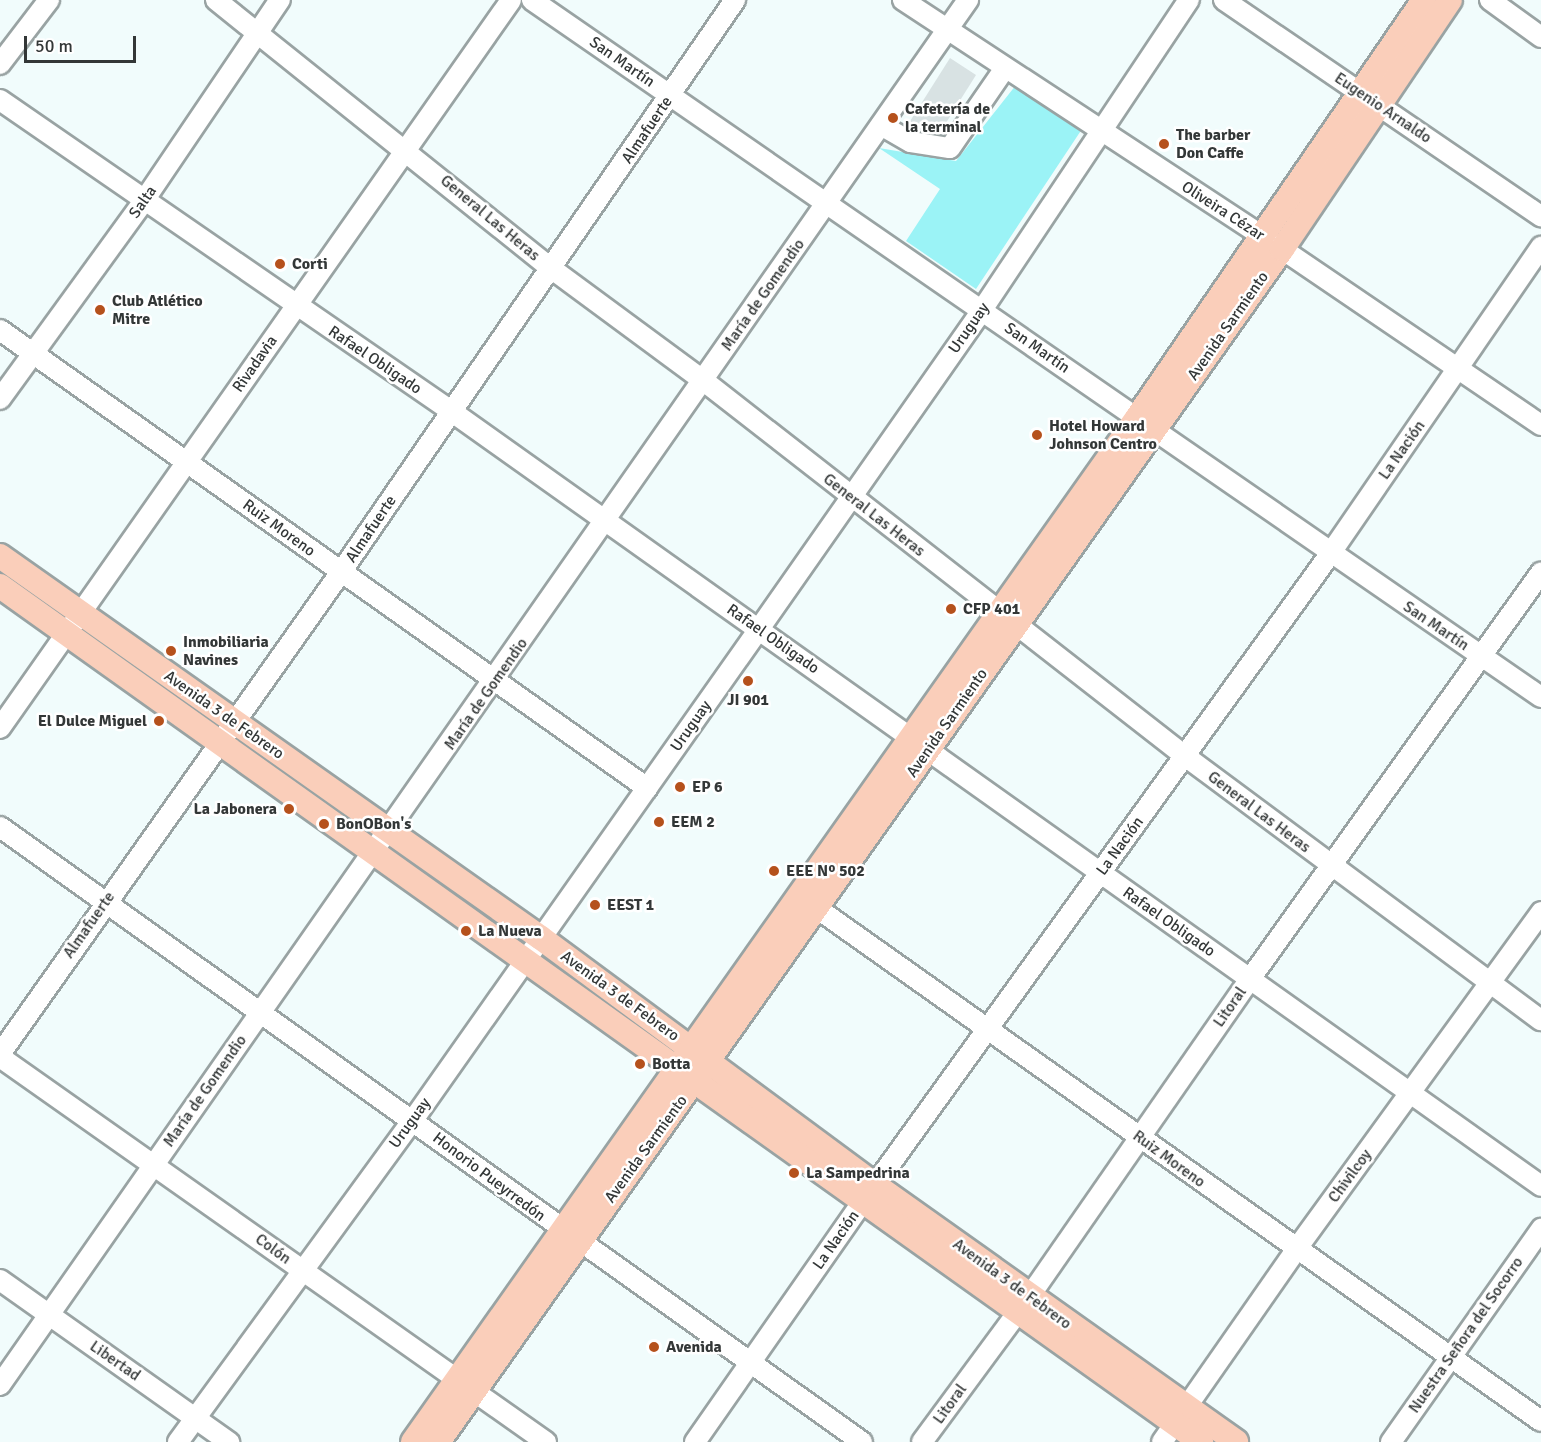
<!DOCTYPE html>
<html>
<head>
<meta charset="utf-8">
<style>
  body { margin:0 }
  #map { position:relative; width:1541px; height:1442px; overflow:hidden; background:#f1fcfc; font-family:Signika,sans-serif }
  div>[style] { position:absolute }
  [style*='--x'] { left:calc(var(--x)*1px); top:calc(var(--y)*1px); width:calc(var(--w)*1px); rotate:calc(var(--a)*1deg) }
  .green>* { inset:0; background:#9bf3f6 }
  .building>* { inset:0; background:#d8e2e3 }
  .roads { filter:drop-shadow(2px 0 #99a3a3) drop-shadow(-2px 0 #99a3a3) drop-shadow(0 2px #99a3a3) drop-shadow(0 -2px #99a3a3) }
  .minor>* { height:20px; margin:-10px; padding:0 10px; transform-origin:10px; border-radius:10px; background:#fff }
  .major>* { height:24px; margin:-12px; padding:0 12px; transform-origin:12px; border-radius:12px; background:#faceba }
  .dots>* { width:16px; height:16px; translate:-50% -50%; box-sizing:border-box; border:3px solid #fff; border-radius:50% }
  span { translate:-50% -50%; white-space:nowrap; text-align:center; line-height:1.15; -webkit-text-stroke:5px #fff; paint-order:stroke }
  .street-label { font-size:16px; color:#333737 }
  .poi-label { font-size:16px; color:#333737; font-weight:700 }
  .left { translate:0 -50%; text-align:left }
  .right { translate:-100% -50%; text-align:right }
  .scale { position:absolute; left:24px; top:36px; width:112px; height:27px; box-sizing:border-box; border:3px solid #333737; border-top:0; padding-left:8px; font-size:18px; line-height:21px; white-space:nowrap; color:#333737; -webkit-text-stroke:4px #fff; paint-order:stroke }
</style>
</head>
<body>
<div id="map">
  <div class="green">
    <div style="clip-path:polygon(1016px 85px,1082px 129px,976px 289px,906px 241px,940px 189px,879px 148px,956px 161px)"></div>
  </div>
  <div class="building">
    <div style="clip-path:polygon(950px 58px,976px 75px,939px 134px,915px 130px,907px 126px)"></div>
  </div>
  <div class="roads">
    <div class="minor">
      <div style="--x:216;--y:0;--w:430;--a:38.7"></div>
      <div style="--x:552;--y:269;--w:189;--a:36.4"></div>
      <div style="--x:704;--y:381;--w:610;--a:37.94"></div>
      <div style="--x:1185;--y:756;--w:443;--a:36.6"></div>
      <div style="--x:532;--y:0;--w:1226;--a:34.64"></div>
      <div style="--x:903;--y:0;--w:453;--a:33.3"></div>
      <div style="--x:1282;--y:249;--w:313;--a:34.2"></div>
      <div style="--x:1224;--y:0;--w:384;--a:34.3"></div>
      <div style="--x:1490;--y:0;--w:63;--a:36"></div>
      <div style="--x:0;--y:64;--w:81;--a:-52.6"></div>
      <div style="--x:0;--y:100;--w:548;--a:34.59"></div>
      <div style="--x:451;--y:411;--w:1337;--a:35.41"></div>
      <div style="--x:881;--y:125;--w:34;--a:30"></div>
      <div style="--x:911;--y:142;--w:39;--a:9"></div>
      <div style="--x:950;--y:148;--w:97;--a:-55.5"></div>
      <div style="--x:0;--y:330;--w:793;--a:35.29"></div>
      <div style="--x:0;--y:399;--w:243;--a:-54"></div>
      <div style="--x:143;--y:202;--w:244;--a:-55.9"></div>
      <div style="--x:0;--y:728;--w:889;--a:-54.93"></div>
      <div style="--x:0;--y:827;--w:1059;--a:35.51"></div>
      <div style="--x:804;--y:899;--w:903;--a:35.31"></div>
      <div style="--x:0;--y:1054;--w:590;--a:-54.72"></div>
      <div style="--x:341;--y:572;--w:695;--a:-55.44"></div>
      <div style="--x:0;--y:1057;--w:668;--a:35.19"></div>
      <div style="--x:0;--y:1280;--w:281;--a:35.3"></div>
      <div style="--x:0;--y:1385;--w:1690;--a:-55.05"></div>
      <div style="--x:178;--y:1442;--w:399;--a:-53.9"></div>
      <div style="--x:413;--y:1120;--w:601;--a:-54.83"></div>
      <div style="--x:759;--y:629;--w:389;--a:-55"></div>
      <div style="--x:982;--y:310;--w:373;--a:-56.3"></div>
      <div style="--x:695;--y:1442;--w:292;--a:-55.1"></div>
      <div style="--x:862;--y:1203;--w:800;--a:-54.2"></div>
      <div style="--x:1330;--y:554;--w:373;--a:-55.5"></div>
      <div style="--x:922;--y:1442;--w:180;--a:-53.6"></div>
      <div style="--x:1029;--y:1297;--w:387;--a:-55.2"></div>
      <div style="--x:1250;--y:979;--w:500;--a:-54.4"></div>
      <div style="--x:1162;--y:1442;--w:233;--a:-55.1"></div>
      <div style="--x:1295;--y:1251;--w:419;--a:-54"></div>
      <div style="--x:1391;--y:1442;--w:261;--a:-54.8"></div>
    </div>
    <div class="major">
      <div style="--x:0;--y:556;--w:662;--a:35.23"></div>
      <div style="--x:541;--y:938;--w:415;--a:36.5"></div>
      <div style="--x:875;--y:1185;--w:443;--a:35.4"></div>
      <div style="--x:0;--y:586;--w:1475;--a:35.48"></div>
      <div style="--x:413;--y:1442;--w:1254;--a:-54.74"></div>
      <div style="--x:1137;--y:418;--w:507;--a:-55.53"></div>
      <div style="--x:438;--y:1442;--w:1461;--a:-54.72"></div>
      <div style="--x:1282;--y:249;--w:300;--a:-56"></div>
    </div>
  </div>
  <div class="dots">
    <div style="left:893px;top:118px;background:#b5511c"></div>
    <div style="left:1164px;top:144px;background:#b5511c"></div>
    <div style="left:280px;top:264px;background:#b5511c"></div>
    <div style="left:100px;top:310px;background:#b5511c"></div>
    <div style="left:1037px;top:435px;background:#b5511c"></div>
    <div style="left:951px;top:609px;background:#b5511c"></div>
    <div style="left:171px;top:651px;background:#b5511c"></div>
    <div style="left:748px;top:681px;background:#b5511c"></div>
    <div style="left:159px;top:721px;background:#b5511c"></div>
    <div style="left:680px;top:787px;background:#b5511c"></div>
    <div style="left:289px;top:809px;background:#b5511c"></div>
    <div style="left:659px;top:822px;background:#b5511c"></div>
    <div style="left:324px;top:824px;background:#b5511c"></div>
    <div style="left:774px;top:871px;background:#b5511c"></div>
    <div style="left:595px;top:905px;background:#b5511c"></div>
    <div style="left:466px;top:931px;background:#b5511c"></div>
    <div style="left:640px;top:1064px;background:#b5511c"></div>
    <div style="left:794px;top:1173px;background:#b5511c"></div>
    <div style="left:654px;top:1347px;background:#b5511c"></div>
  </div>
  <div class="street-label">
    <span style="left:622px;top:62px;rotate:35deg">San Martín</span>
    <span style="left:1383px;top:108px;rotate:34deg">Eugenio Arnaldo</span>
    <span style="left:647px;top:130px;rotate:-56deg">Almafuerte</span>
    <span style="left:143px;top:202px;rotate:-55deg">Salta</span>
    <span style="left:1223px;top:211px;rotate:33deg">Oliveira Cézar</span>
    <span style="left:490px;top:218px;rotate:40deg">General Las Heras</span>
    <span style="left:763px;top:295px;rotate:-55deg">María de Gomendio</span>
    <span style="left:1228px;top:326px;rotate:-55deg">Avenida Sarmiento</span>
    <span style="left:969px;top:328px;rotate:-55deg">Uruguay</span>
    <span style="left:1037px;top:348px;rotate:35deg">San Martín</span>
    <span style="left:375px;top:360px;rotate:34deg">Rafael Obligado</span>
    <span style="left:255px;top:364px;rotate:-55deg">Rivadavia</span>
    <span style="left:1402px;top:450px;rotate:-55deg">La Nación</span>
    <span style="left:874px;top:515px;rotate:38deg">General Las Heras</span>
    <span style="left:279px;top:528px;rotate:36deg">Ruiz Moreno</span>
    <span style="left:371px;top:529px;rotate:-56deg">Almafuerte</span>
    <span style="left:1436px;top:626px;rotate:34deg">San Martín</span>
    <span style="left:773px;top:639px;rotate:35deg">Rafael Obligado</span>
    <span style="left:486px;top:694px;rotate:-55deg">María de Gomendio</span>
    <span style="left:224px;top:715px;rotate:35deg">Avenida 3 de Febrero</span>
    <span style="left:947px;top:723px;rotate:-55deg">Avenida Sarmiento</span>
    <span style="left:691px;top:726px;rotate:-55deg">Uruguay</span>
    <span style="left:1259px;top:812px;rotate:37deg">General Las Heras</span>
    <span style="left:1120px;top:846px;rotate:-54deg">La Nación</span>
    <span style="left:1169px;top:922px;rotate:35deg">Rafael Obligado</span>
    <span style="left:89px;top:925px;rotate:-55deg">Almafuerte</span>
    <span style="left:620px;top:996px;rotate:36deg">Avenida 3 de Febrero</span>
    <span style="left:1230px;top:1007px;rotate:-55deg">Litoral</span>
    <span style="left:205px;top:1091px;rotate:-55deg">María de Gomendio</span>
    <span style="left:410px;top:1123px;rotate:-54deg">Uruguay</span>
    <span style="left:646px;top:1149px;rotate:-54deg">Avenida Sarmiento</span>
    <span style="left:1169px;top:1159px;rotate:36deg">Ruiz Moreno</span>
    <span style="left:1350px;top:1176px;rotate:-54deg">Chivilcoy</span>
    <span style="left:489px;top:1177px;rotate:37deg">Honorio Pueyrredón</span>
    <span style="left:836px;top:1240px;rotate:-55deg">La Nación</span>
    <span style="left:273px;top:1249px;rotate:36deg">Colón</span>
    <span style="left:1012px;top:1284px;rotate:36deg">Avenida 3 de Febrero</span>
    <span style="left:1466px;top:1335px;rotate:-55deg">Nuestra Señora del Socorro</span>
    <span style="left:115px;top:1361px;rotate:35deg">Libertad</span>
    <span style="left:950px;top:1404px;rotate:-54deg">Litoral</span>
  </div>
  <div class="poi-label">
    <span class="left" style="left:905px;top:118px">Cafetería de<br>la terminal</span>
    <span class="left" style="left:1176px;top:144px">The barber<br>Don Caffe</span>
    <span class="left" style="left:292px;top:264px">Corti</span>
    <span class="left" style="left:112px;top:310px">Club Atlético<br>Mitre</span>
    <span class="left" style="left:1049px;top:435px">Hotel Howard<br>Johnson Centro</span>
    <span class="left" style="left:963px;top:609px">CFP 401</span>
    <span class="left" style="left:183px;top:651px">Inmobiliaria<br>Navines</span>
    <span style="left:748px;top:700px">JI 901</span>
    <span class="right" style="left:147px;top:721px">El Dulce Miguel</span>
    <span class="left" style="left:692px;top:787px">EP 6</span>
    <span class="right" style="left:277px;top:809px">La Jabonera</span>
    <span class="left" style="left:671px;top:822px">EEM 2</span>
    <span class="left" style="left:336px;top:824px">BonOBon's</span>
    <span class="left" style="left:786px;top:871px">EEE Nº 502</span>
    <span class="left" style="left:607px;top:905px">EEST 1</span>
    <span class="left" style="left:478px;top:931px">La Nueva</span>
    <span class="left" style="left:652px;top:1064px">Botta</span>
    <span class="left" style="left:806px;top:1173px">La Sampedrina</span>
    <span class="left" style="left:666px;top:1347px">Avenida</span>
  </div>
  <div class="scale">50 m</div>
</div>
</body>
</html>
